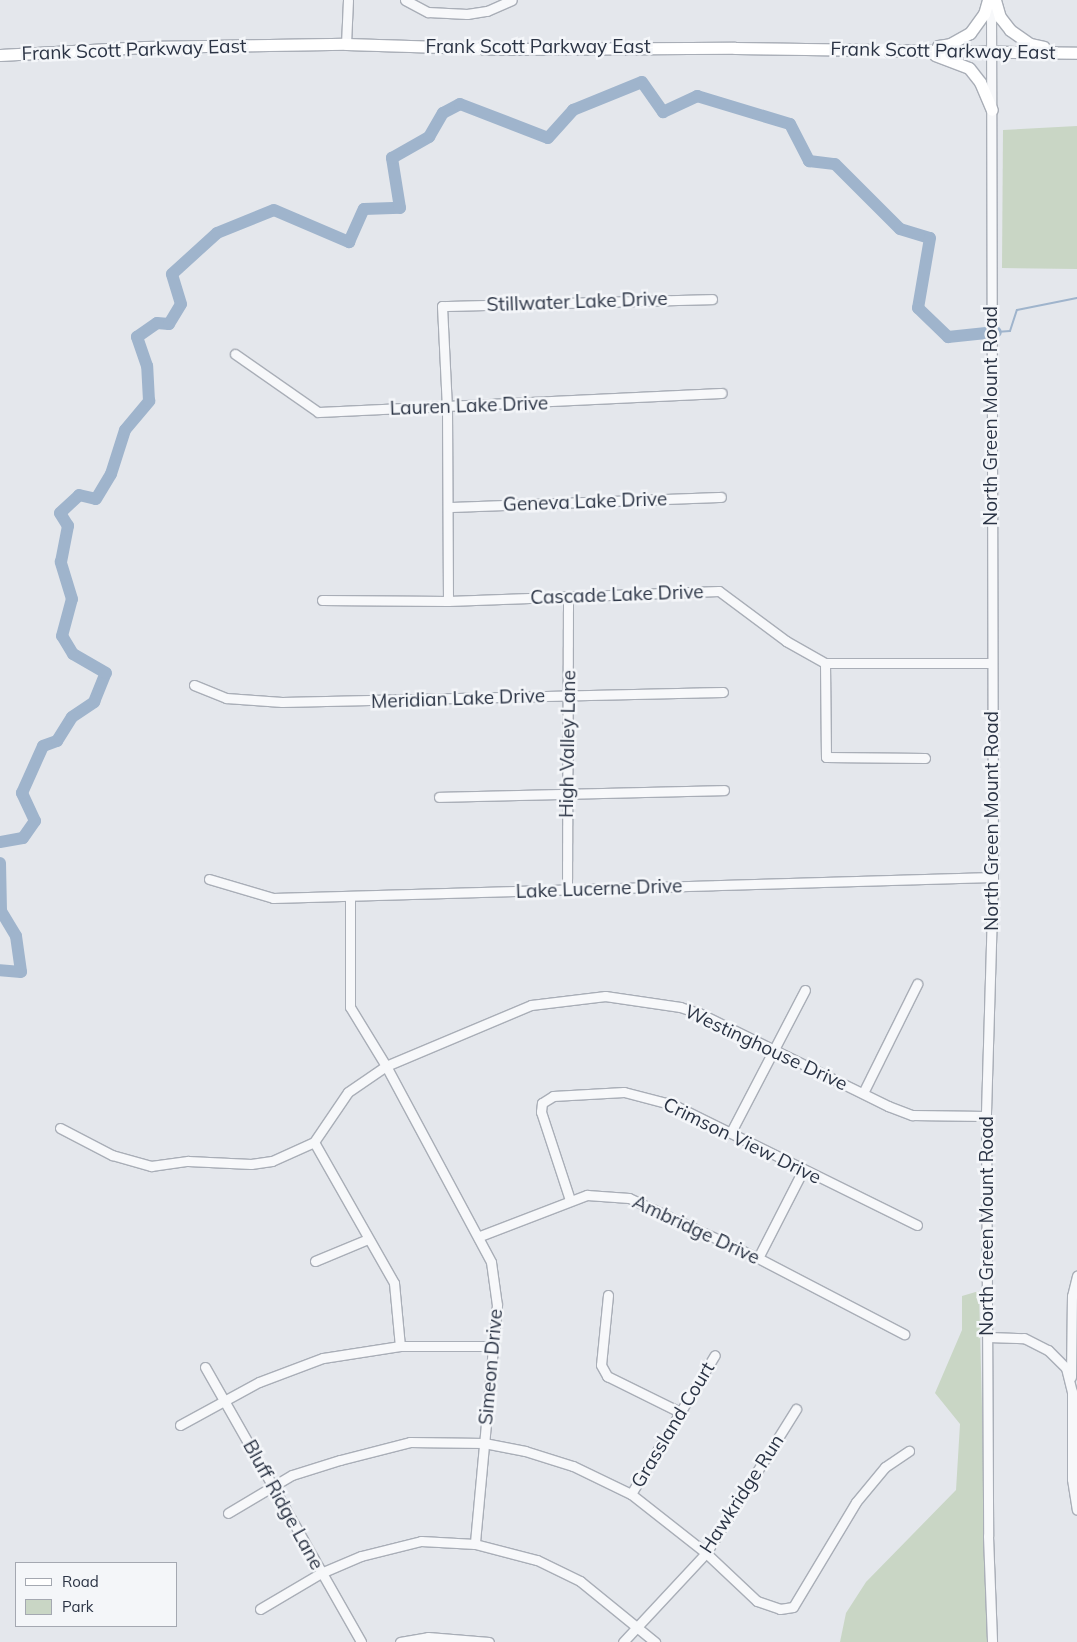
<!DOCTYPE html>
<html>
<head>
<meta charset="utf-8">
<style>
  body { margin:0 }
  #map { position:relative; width:1077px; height:1642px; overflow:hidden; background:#e4e7ec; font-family:Mulish,sans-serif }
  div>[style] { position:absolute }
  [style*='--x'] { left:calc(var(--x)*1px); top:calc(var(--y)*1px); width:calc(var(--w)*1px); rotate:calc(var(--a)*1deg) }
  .green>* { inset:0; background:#c9d6c5 }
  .stream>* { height:2px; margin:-1px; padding:0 1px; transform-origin:1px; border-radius:1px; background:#9fb4cc }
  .river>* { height:12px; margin:-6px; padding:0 6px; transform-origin:6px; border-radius:6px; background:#9fb4cc }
  .roads { filter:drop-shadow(1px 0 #a9aeb7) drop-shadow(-1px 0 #a9aeb7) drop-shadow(0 1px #a9aeb7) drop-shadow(0 -1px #a9aeb7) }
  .minor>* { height:9px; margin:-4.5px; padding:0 4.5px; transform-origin:4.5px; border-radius:4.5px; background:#f7f8fa }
  .major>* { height:11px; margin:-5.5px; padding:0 5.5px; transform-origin:5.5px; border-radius:5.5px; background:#fff }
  span { translate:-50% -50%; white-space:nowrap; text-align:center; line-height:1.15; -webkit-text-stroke:5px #f4f6f9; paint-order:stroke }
  .street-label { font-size:19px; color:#2b3445 }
  .legend { position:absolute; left:15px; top:1562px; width:162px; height:65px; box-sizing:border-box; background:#f4f6f9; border:1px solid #a4a8b1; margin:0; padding:6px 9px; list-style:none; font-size:15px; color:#2b3445 }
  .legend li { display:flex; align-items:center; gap:10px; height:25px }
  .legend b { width:25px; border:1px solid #a4a8b1 }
</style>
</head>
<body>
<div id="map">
  <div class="green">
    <div style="clip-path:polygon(1077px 126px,1077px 269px,1002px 268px,1003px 130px)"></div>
    <div style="clip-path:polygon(979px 1291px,988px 1642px,840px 1642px,846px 1613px,866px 1582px,956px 1490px,960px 1424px,935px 1393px,962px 1330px,962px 1296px)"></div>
  </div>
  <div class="stream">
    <div style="--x:996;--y:332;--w:14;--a:-4"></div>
    <div style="--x:1010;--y:331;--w:22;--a:-72"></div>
    <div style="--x:1017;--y:310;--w:61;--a:-11.3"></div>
  </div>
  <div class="river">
    <div style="--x:0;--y:842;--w:23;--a:-10"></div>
    <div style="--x:23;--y:838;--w:21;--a:-55"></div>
    <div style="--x:35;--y:821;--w:31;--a:-115"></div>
    <div style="--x:22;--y:793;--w:51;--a:-65.9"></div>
    <div style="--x:43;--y:746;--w:15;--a:-20"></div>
    <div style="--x:57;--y:741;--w:28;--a:-58"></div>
    <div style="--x:72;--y:717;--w:27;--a:-34"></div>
    <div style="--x:94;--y:702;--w:31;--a:-68"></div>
    <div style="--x:106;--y:673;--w:38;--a:-150"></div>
    <div style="--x:73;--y:654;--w:21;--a:-121"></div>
    <div style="--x:62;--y:636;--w:38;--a:-75"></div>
    <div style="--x:72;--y:599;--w:39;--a:-107"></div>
    <div style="--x:61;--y:562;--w:37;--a:-79"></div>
    <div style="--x:68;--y:526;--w:15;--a:-122"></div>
    <div style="--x:60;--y:513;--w:26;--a:-43"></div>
    <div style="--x:79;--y:495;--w:17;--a:13"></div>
    <div style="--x:96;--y:499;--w:29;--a:-59"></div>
    <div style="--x:111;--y:474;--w:46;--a:-72.3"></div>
    <div style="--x:125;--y:430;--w:38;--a:-50"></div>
    <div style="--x:149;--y:401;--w:35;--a:-93"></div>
    <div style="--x:147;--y:366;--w:31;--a:-109"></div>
    <div style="--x:137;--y:337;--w:24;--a:-35"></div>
    <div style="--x:157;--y:323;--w:12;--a:5"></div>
    <div style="--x:169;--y:324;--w:23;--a:-59"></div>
    <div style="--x:181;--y:304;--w:31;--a:-107"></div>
    <div style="--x:172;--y:274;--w:61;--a:-42.3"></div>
    <div style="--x:217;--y:233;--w:61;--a:-22"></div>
    <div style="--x:274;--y:210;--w:82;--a:23.1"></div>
    <div style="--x:349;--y:242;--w:36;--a:-66"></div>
    <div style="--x:364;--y:209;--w:36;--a:-2"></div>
    <div style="--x:400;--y:208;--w:51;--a:-99.1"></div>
    <div style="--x:392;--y:158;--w:43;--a:-29.6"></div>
    <div style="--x:429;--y:137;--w:28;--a:-60"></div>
    <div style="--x:443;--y:113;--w:19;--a:-28"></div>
    <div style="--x:460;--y:104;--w:94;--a:21.1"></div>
    <div style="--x:548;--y:138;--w:38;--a:-48"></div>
    <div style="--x:573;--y:110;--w:74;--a:-22.1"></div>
    <div style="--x:642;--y:82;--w:37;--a:55"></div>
    <div style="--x:663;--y:112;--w:38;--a:-25"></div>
    <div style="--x:697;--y:96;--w:97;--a:16.8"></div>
    <div style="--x:790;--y:124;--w:42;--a:62.8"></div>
    <div style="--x:809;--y:161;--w:26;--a:7"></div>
    <div style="--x:835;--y:164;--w:92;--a:45"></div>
    <div style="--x:900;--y:229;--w:31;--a:17"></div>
    <div style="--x:930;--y:238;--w:71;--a:99.7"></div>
    <div style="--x:918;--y:308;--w:42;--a:44"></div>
    <div style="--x:948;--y:337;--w:48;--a:-5.9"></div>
    <div style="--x:0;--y:863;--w:48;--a:88.8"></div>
    <div style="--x:1;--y:911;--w:29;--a:59"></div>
    <div style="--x:16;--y:936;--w:36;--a:82"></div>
    <div style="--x:21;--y:972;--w:21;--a:-175"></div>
  </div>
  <div class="roads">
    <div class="minor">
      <div style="--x:405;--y:0;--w:26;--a:28"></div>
      <div style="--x:428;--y:12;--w:39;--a:3"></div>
      <div style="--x:467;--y:14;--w:20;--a:-9"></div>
      <div style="--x:487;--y:11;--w:27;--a:-24"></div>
      <div style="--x:991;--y:0;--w:877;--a:89.87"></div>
      <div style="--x:993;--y:877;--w:239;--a:91.7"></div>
      <div style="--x:986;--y:1116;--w:420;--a:89.7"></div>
      <div style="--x:988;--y:1536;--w:106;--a:87.8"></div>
      <div style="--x:346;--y:44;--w:44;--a:-87.4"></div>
      <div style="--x:712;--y:299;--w:270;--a:178.5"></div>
      <div style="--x:442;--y:306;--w:102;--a:87.2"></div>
      <div style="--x:447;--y:408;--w:193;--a:89.7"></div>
      <div style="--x:448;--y:601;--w:271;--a:-2.1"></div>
      <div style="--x:719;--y:591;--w:84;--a:36.7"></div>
      <div style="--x:786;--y:641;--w:45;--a:29.4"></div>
      <div style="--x:825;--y:663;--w:167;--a:0"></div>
      <div style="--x:235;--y:354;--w:101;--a:34.9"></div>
      <div style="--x:318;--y:412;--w:404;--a:-2.7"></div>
      <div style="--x:449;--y:507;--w:272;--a:-2.1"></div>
      <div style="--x:322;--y:600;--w:126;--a:0.5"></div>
      <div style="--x:825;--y:663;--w:94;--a:89.4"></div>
      <div style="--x:826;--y:757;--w:99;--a:0.6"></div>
      <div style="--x:194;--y:685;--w:35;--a:22"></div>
      <div style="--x:226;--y:698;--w:56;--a:4.1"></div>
      <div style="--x:282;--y:702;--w:441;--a:-1.3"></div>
      <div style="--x:439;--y:797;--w:285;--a:-1.4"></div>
      <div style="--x:209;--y:879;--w:67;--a:16.5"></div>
      <div style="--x:273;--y:898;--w:720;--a:-1.67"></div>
      <div style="--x:567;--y:890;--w:293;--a:-89.8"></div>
      <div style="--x:350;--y:897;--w:110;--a:90"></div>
      <div style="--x:350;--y:1007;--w:69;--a:58.6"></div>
      <div style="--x:386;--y:1066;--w:222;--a:61.8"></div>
      <div style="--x:491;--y:1262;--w:43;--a:82.1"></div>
      <div style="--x:497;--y:1305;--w:240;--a:95.3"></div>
      <div style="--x:863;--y:1093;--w:122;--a:-63.6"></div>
      <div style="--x:60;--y:1128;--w:59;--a:27.4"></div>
      <div style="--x:112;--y:1155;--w:41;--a:15.8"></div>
      <div style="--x:151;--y:1166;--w:37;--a:-8"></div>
      <div style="--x:188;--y:1161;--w:63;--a:2.7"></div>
      <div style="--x:251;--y:1164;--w:21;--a:-8"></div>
      <div style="--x:272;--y:1161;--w:46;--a:-24.3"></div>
      <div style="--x:314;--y:1142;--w:60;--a:-55.8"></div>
      <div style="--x:348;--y:1092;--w:46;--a:-34.4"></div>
      <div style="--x:386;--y:1066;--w:157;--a:-22.8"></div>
      <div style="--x:531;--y:1005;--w:75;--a:-6.9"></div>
      <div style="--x:605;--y:996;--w:76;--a:8.3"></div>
      <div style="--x:680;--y:1007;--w:20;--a:18"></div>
      <div style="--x:699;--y:1013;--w:211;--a:26.2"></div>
      <div style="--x:888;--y:1106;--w:26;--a:21"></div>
      <div style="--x:912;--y:1115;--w:74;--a:0.8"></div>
      <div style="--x:731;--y:1132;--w:160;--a:-62.5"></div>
      <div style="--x:314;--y:1142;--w:162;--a:60.4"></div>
      <div style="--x:394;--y:1283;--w:63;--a:84.6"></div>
      <div style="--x:570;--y:1200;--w:93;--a:-108.2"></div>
      <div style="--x:541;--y:1112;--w:9;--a:-84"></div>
      <div style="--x:542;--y:1103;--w:13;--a:-32"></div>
      <div style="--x:553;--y:1096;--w:71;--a:-3.2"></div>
      <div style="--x:624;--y:1092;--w:52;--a:14.6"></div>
      <div style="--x:674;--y:1105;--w:271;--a:26.3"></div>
      <div style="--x:480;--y:1236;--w:115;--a:-21"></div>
      <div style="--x:587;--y:1195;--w:42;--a:4.1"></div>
      <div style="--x:629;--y:1198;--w:142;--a:24.9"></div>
      <div style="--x:758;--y:1258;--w:165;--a:27.5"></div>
      <div style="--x:758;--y:1258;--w:99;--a:-62.9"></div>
      <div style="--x:315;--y:1261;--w:57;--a:-22.5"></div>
      <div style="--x:608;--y:1295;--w:70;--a:95.7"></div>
      <div style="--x:601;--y:1365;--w:13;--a:61"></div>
      <div style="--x:607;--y:1376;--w:81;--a:26.3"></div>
      <div style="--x:988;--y:1337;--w:36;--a:2"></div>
      <div style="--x:1024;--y:1338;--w:27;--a:27"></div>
      <div style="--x:1048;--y:1350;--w:25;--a:45"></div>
      <div style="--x:1066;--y:1368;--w:25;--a:76"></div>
      <div style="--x:1072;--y:1392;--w:87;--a:90"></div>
      <div style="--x:1072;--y:1479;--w:31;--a:81"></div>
      <div style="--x:205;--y:1367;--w:316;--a:60.4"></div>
      <div style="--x:1071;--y:1377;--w:81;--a:-89.3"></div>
      <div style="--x:1072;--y:1296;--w:21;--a:-76"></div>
      <div style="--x:180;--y:1425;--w:90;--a:-28.6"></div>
      <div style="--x:259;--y:1382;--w:68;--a:-20.6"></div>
      <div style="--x:323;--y:1358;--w:78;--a:-8.9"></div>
      <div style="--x:400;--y:1346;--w:94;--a:0"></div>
      <div style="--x:631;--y:1494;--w:162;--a:-58.9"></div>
      <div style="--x:228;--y:1513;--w:74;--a:-30.7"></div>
      <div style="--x:292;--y:1475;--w:50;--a:-17.4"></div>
      <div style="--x:340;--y:1460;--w:72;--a:-14.4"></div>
      <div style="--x:410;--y:1442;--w:74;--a:0.8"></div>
      <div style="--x:484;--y:1443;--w:42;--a:11"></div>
      <div style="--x:525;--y:1451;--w:50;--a:17.4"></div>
      <div style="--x:573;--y:1466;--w:64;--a:25.8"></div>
      <div style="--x:631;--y:1494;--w:95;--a:38.2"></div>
      <div style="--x:706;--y:1553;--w:70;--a:43.3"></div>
      <div style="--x:757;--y:1601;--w:24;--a:19"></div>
      <div style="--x:780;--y:1609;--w:13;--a:-9"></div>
      <div style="--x:793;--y:1607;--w:122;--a:-59"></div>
      <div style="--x:856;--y:1502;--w:45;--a:-50.4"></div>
      <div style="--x:885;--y:1467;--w:29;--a:-34"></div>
      <div style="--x:260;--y:1609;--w:71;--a:-30.5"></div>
      <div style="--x:321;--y:1573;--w:43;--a:-23"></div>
      <div style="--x:361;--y:1556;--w:62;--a:-14"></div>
      <div style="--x:421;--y:1541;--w:54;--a:3.2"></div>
      <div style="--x:475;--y:1544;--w:64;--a:14.5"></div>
      <div style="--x:537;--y:1560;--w:48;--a:26"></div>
      <div style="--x:580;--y:1581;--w:97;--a:39.1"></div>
      <div style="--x:400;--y:1642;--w:28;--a:-10"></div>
      <div style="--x:428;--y:1637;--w:61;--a:4.7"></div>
      <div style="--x:623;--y:1642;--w:122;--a:-47"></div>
      <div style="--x:706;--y:1553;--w:170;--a:-58"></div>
    </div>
    <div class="major">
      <div style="--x:995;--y:0;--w:18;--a:74"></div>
      <div style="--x:1000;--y:17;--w:16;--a:52"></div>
      <div style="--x:1010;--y:30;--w:24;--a:35"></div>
      <div style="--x:1030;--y:44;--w:14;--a:12"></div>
      <div style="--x:938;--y:46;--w:12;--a:-9"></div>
      <div style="--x:950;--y:44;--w:23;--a:-29"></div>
      <div style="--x:970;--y:33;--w:24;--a:-54"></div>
      <div style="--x:984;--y:14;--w:15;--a:-74"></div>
      <div style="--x:0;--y:55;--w:145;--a:-3.2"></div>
      <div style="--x:145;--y:47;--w:201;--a:-0.9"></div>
      <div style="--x:346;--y:44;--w:160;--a:1.8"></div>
      <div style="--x:506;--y:49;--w:229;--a:-0.3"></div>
      <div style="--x:735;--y:48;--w:342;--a:0.8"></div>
      <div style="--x:935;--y:55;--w:36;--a:21"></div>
      <div style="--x:969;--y:68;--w:18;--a:52"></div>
      <div style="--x:980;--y:82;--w:30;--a:67"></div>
    </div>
  </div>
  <div class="street-label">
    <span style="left:538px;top:47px">Frank Scott Parkway East</span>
    <span style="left:134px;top:50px;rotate:-2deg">Frank Scott Parkway East</span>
    <span style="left:943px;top:51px;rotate:1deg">Frank Scott Parkway East</span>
    <span style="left:577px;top:302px;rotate:-2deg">Stillwater Lake Drive</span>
    <span style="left:469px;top:406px;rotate:-2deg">Lauren Lake Drive</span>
    <span style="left:991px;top:416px;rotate:-90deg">North Green Mount Road</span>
    <span style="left:585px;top:502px;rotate:-2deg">Geneva Lake Drive</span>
    <span style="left:617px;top:595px;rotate:-2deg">Cascade Lake Drive</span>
    <span style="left:458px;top:699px;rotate:-2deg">Meridian Lake Drive</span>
    <span style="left:568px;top:744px;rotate:-89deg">High Valley Lane</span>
    <span style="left:992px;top:821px;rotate:-90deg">North Green Mount Road</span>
    <span style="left:599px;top:889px;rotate:-2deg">Lake Lucerne Drive</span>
    <span style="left:766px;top:1048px;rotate:25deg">Westinghouse Drive</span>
    <span style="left:742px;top:1141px;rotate:26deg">Crimson View Drive</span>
    <span style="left:987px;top:1226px;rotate:-90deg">North Green Mount Road</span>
    <span style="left:696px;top:1230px;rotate:25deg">Ambridge Drive</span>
    <span style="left:491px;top:1367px;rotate:-85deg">Simeon Drive</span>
    <span style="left:673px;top:1425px;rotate:-59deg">Grassland Court</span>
    <span style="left:742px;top:1494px;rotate:-57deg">Hawkridge Run</span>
    <span style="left:283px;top:1505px;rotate:61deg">Bluff Ridge Lane</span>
  </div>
  <ul class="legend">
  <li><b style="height:6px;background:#fff"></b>Road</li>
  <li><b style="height:14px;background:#c9d6c5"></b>Park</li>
  </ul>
</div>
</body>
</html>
